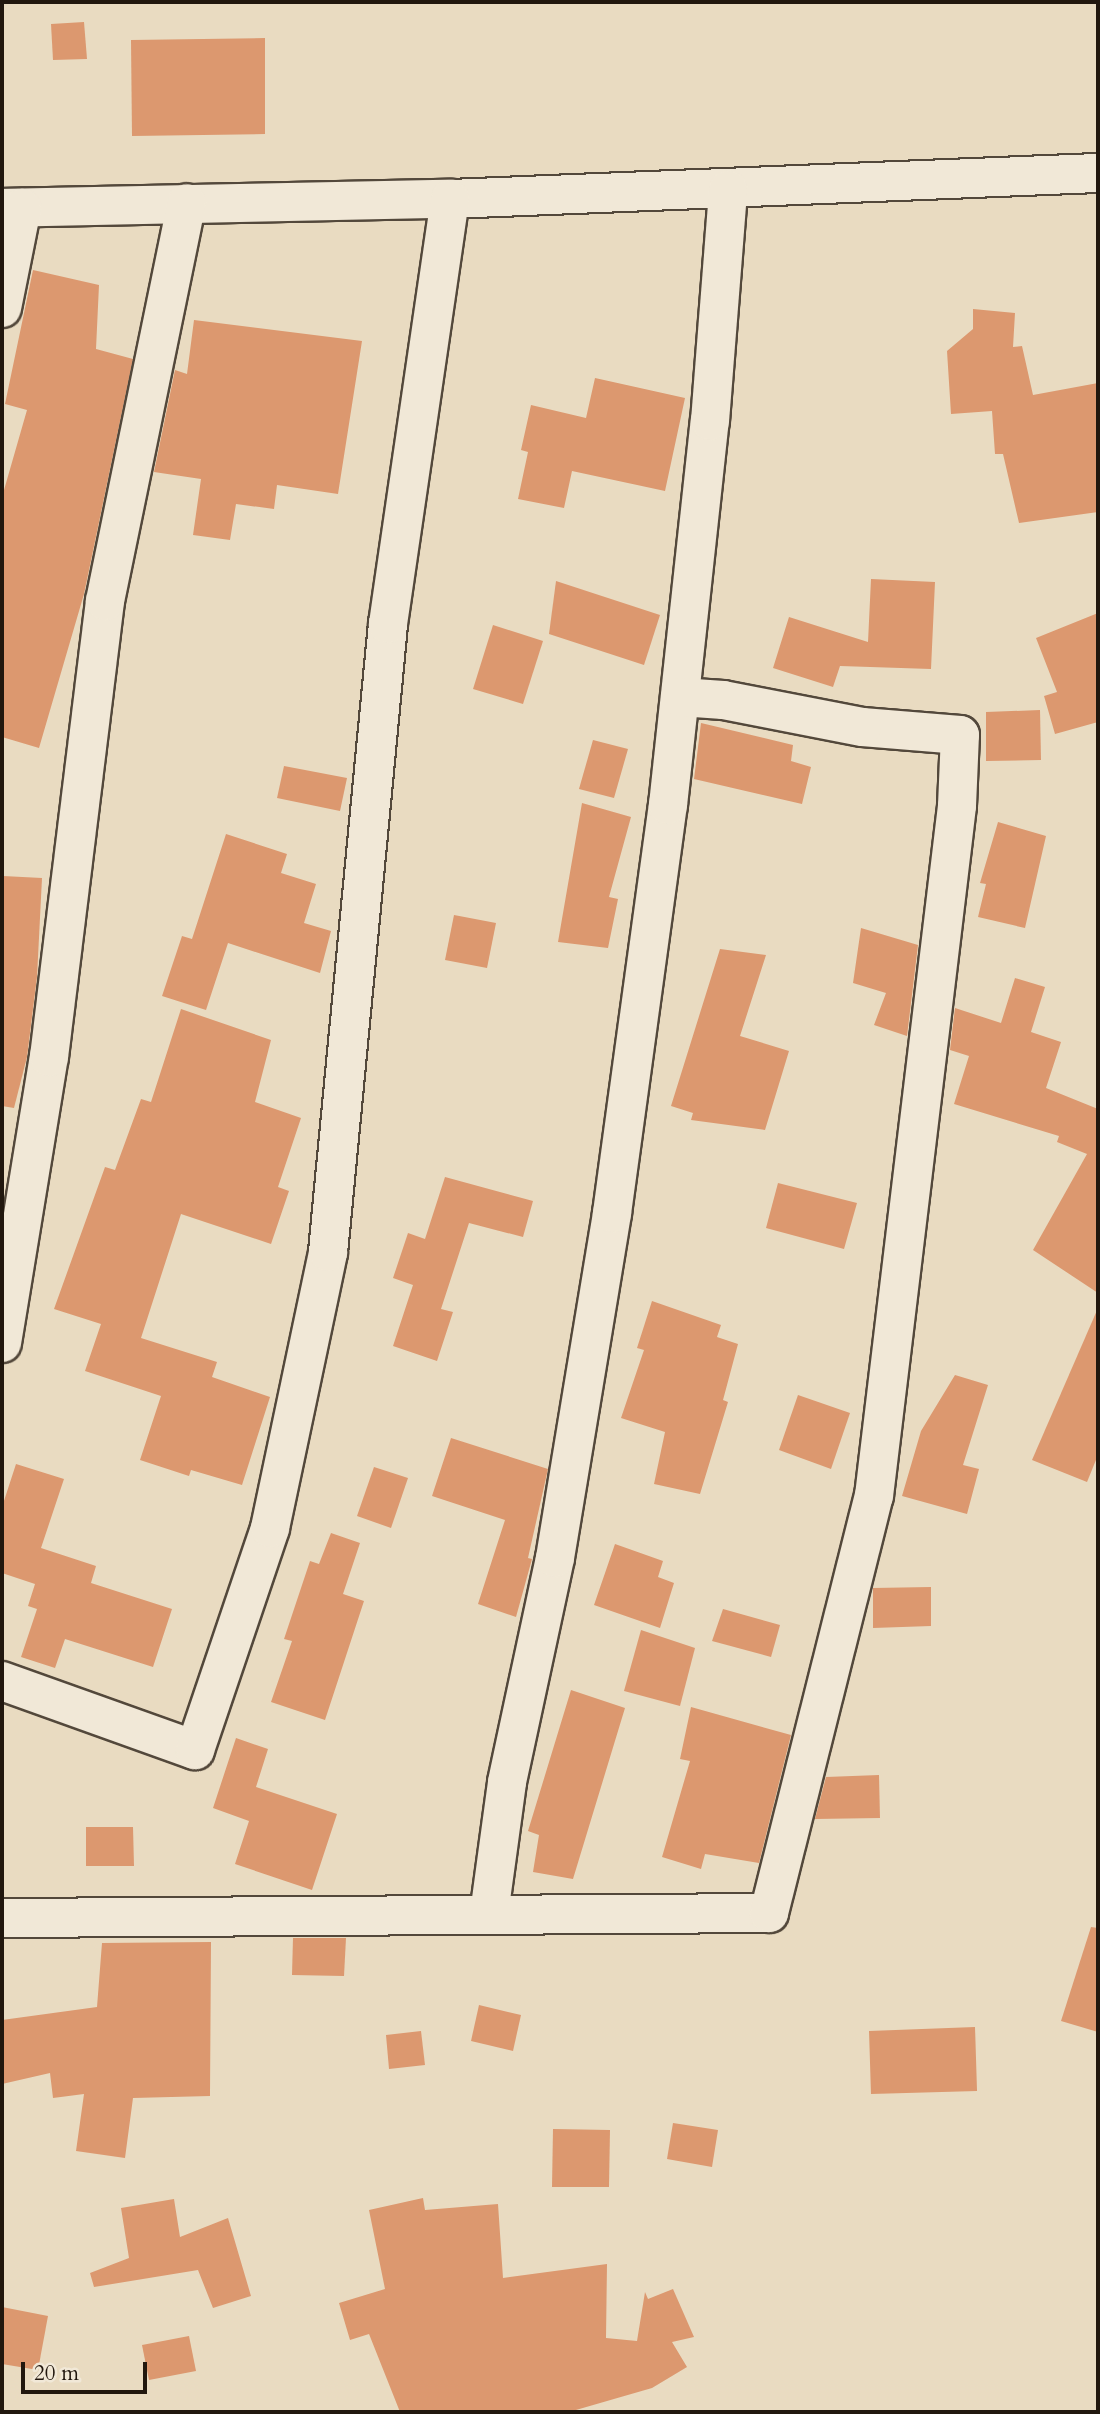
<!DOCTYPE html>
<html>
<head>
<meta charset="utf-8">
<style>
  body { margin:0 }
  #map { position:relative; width:1100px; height:2414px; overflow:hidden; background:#e9dbc1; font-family:Cardo,serif }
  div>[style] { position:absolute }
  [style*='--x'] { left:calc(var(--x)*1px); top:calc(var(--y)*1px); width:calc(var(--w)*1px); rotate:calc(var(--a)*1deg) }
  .building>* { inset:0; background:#dc986f }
  .roads { filter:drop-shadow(2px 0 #53483b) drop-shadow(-2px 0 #53483b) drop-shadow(0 2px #53483b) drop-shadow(0 -2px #53483b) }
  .minor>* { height:38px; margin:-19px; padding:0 19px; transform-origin:19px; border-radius:19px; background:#f1e8d7 }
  span { translate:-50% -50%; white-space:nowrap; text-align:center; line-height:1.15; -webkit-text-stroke:7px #f1e8d7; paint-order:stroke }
  .frame { position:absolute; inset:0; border:4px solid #21170e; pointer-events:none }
  .scale { position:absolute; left:21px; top:2362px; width:126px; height:32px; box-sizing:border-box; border:4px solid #21170e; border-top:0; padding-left:9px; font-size:21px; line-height:24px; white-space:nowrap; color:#21170e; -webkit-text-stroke:5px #f1e8d7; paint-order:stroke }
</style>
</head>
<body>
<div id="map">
  <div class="building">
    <div style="clip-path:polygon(84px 22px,87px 59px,53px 60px,51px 24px)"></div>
    <div style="clip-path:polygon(265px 38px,265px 134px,132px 136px,131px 40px)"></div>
    <div style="clip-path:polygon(33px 270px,99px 285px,96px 349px,133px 359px,84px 594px,39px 748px,2px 737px,2px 497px,27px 410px,5px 404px)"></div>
    <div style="clip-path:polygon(973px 309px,1015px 313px,1013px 347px,1022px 346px,1033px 395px,1098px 383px,1098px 512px,1019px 523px,1003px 454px,995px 454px,992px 411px,951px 414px,947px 351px,973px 329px)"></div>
    <div style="clip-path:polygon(194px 320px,362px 341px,338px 494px,277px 485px,274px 509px,236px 504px,230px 540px,193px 535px,201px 479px,154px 472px,175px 370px,187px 374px)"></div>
    <div style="clip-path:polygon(595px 378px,685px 398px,665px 491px,572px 471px,564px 508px,518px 499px,528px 452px,521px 450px,531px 405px,586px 418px)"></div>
    <div style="clip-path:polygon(871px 579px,935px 582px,931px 669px,840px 666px,833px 687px,773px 668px,789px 617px,868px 642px)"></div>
    <div style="clip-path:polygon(556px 581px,660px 615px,644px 665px,549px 634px)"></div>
    <div style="clip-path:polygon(1098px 613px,1098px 722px,1055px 734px,1044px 696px,1057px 692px,1036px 638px)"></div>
    <div style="clip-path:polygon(493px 625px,543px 641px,523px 704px,473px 689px)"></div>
    <div style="clip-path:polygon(1040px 710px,1041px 760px,986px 761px,986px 712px)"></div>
    <div style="clip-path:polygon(701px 723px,793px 745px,791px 761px,811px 767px,802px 804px,694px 779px)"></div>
    <div style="clip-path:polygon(593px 740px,628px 749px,614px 798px,579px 789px)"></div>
    <div style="clip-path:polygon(284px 766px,347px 778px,340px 811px,277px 798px)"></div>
    <div style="clip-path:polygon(582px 803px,631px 817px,609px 897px,618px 899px,608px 948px,558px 942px)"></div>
    <div style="clip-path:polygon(998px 822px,1046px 836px,1025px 928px,978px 917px,986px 884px,980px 883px)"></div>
    <div style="clip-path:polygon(226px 834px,287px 854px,281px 873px,316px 884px,304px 923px,331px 931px,320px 973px,228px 943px,206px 1010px,162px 996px,182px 936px,192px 939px)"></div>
    <div style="clip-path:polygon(3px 876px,42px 878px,37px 977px,27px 1057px,14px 1108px,2px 1106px)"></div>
    <div style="clip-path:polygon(454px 915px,496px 923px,487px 968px,445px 960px)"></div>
    <div style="clip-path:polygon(861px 928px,918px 945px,907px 1036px,874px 1025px,886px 993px,853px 983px)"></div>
    <div style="clip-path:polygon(720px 949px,766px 955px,740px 1036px,789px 1051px,765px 1130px,691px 1120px,693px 1113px,671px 1106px)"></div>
    <div style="clip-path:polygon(1015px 978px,1045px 987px,1031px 1032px,1061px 1042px,1046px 1088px,1098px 1109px,1098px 1293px,1033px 1250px,1087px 1154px,1057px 1142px,1059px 1136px,954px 1104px,969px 1056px,950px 1050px,955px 1008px,1001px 1023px)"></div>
    <div style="clip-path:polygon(181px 1009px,271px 1040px,255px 1102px,301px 1118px,278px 1187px,289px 1191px,271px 1244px,181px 1214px,141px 1338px,217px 1362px,212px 1377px,270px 1397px,242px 1485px,191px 1470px,189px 1476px,140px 1460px,161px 1396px,85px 1371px,101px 1324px,54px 1309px,105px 1167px,115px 1170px,141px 1099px,151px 1102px)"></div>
    <div style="clip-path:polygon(445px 1177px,533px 1201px,523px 1237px,469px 1223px,441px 1309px,453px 1312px,437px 1361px,393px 1346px,413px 1285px,393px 1278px,408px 1233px,425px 1239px)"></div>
    <div style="clip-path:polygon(778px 1183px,857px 1203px,844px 1249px,766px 1228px)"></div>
    <div style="clip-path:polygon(652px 1301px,721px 1325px,717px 1337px,738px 1344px,723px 1400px,728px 1402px,700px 1494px,654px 1484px,665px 1432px,621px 1418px,644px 1350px,637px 1348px)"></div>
    <div style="clip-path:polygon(1098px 1308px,1098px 1455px,1087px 1482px,1032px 1460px)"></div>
    <div style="clip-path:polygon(955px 1375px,988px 1385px,963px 1465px,979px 1469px,967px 1514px,902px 1496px,921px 1431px)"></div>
    <div style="clip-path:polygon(798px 1395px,850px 1413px,831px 1469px,779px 1450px)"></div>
    <div style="clip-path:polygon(451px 1438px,548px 1469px,528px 1558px,532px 1559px,516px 1617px,478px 1604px,505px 1520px,432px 1496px)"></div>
    <div style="clip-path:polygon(16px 1464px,64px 1479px,41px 1548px,96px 1566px,91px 1583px,172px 1609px,153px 1667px,65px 1639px,55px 1668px,21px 1657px,37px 1609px,28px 1606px,35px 1584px,2px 1573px,2px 1507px)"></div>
    <div style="clip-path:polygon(374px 1467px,408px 1478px,391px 1528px,357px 1516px)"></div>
    <div style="clip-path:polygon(331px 1533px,360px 1543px,343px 1594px,364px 1601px,325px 1720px,271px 1702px,292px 1641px,284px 1639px,310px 1561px,319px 1564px)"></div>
    <div style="clip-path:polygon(615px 1544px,663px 1561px,658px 1577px,674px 1583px,660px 1628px,594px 1605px)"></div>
    <div style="clip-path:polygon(931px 1587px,931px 1626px,873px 1628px,873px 1588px)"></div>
    <div style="clip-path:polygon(723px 1609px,780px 1625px,771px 1657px,712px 1641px)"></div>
    <div style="clip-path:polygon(641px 1630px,695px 1648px,680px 1706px,624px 1691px)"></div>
    <div style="clip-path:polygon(571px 1690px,625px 1708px,573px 1879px,533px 1872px,539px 1835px,528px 1831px)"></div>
    <div style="clip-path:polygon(691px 1707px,791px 1735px,759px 1863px,705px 1854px,701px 1869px,662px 1857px,690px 1761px,680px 1759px)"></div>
    <div style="clip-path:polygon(236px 1738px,268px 1749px,256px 1787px,337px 1814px,312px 1890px,235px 1864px,249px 1821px,213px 1808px)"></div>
    <div style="clip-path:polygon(879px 1775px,880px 1818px,815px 1819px,826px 1777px)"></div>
    <div style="clip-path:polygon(86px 1827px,133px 1827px,134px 1866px,86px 1866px)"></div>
    <div style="clip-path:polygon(1091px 1927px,1098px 1928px,1098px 2032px,1061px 2021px)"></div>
    <div style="clip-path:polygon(293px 1938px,346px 1938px,344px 1976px,292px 1975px)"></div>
    <div style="clip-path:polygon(211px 1942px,210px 2096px,133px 2098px,125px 2158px,76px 2151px,84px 2094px,53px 2098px,50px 2073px,2px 2084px,2px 2020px,97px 2007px,102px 1943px)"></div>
    <div style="clip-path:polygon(479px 2005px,521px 2015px,513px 2051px,471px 2041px)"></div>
    <div style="clip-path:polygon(975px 2027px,977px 2091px,871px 2094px,869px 2031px)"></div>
    <div style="clip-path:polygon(421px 2031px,425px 2065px,389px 2069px,386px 2035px)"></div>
    <div style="clip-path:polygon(673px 2123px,718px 2130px,712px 2167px,667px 2159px)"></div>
    <div style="clip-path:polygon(553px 2129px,610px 2130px,609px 2187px,552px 2187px)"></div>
    <div style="clip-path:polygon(423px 2198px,425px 2210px,498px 2204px,503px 2278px,607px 2264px,606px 2338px,637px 2341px,645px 2292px,648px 2299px,673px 2289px,694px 2337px,672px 2342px,687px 2367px,652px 2388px,569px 2412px,400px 2412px,369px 2334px,350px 2340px,339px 2303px,385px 2289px,369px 2210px)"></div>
    <div style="clip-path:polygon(174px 2199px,180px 2237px,228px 2218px,251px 2296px,213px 2308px,198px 2270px,94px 2287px,90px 2273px,129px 2258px,121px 2208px)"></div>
    <div style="clip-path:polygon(2px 2307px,48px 2316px,38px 2370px,2px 2364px)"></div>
    <div style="clip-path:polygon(189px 2336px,196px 2371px,149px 2380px,142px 2345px)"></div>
  </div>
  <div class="roads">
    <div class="minor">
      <div style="--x:2;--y:208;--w:448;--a:-1.2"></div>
      <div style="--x:450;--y:199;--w:649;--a:-2.3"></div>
      <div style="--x:2;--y:308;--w:102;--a:-78.7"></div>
      <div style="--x:2;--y:1343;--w:290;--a:-80.7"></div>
      <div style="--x:49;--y:1057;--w:459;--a:-83"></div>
      <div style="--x:105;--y:601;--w:406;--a:-78.4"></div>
      <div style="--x:2;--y:1681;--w:205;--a:19.7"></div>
      <div style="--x:195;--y:1750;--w:234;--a:-71.3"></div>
      <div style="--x:270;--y:1528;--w:282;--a:-78.1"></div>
      <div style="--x:328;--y:1252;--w:631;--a:-84.54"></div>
      <div style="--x:388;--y:624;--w:429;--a:-81.7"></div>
      <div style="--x:489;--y:1914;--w:133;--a:-82.2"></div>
      <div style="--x:507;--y:1782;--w:229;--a:-77.9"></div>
      <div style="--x:555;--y:1558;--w:350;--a:-80.6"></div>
      <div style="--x:612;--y:1213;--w:412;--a:-82.2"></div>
      <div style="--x:668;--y:805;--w:386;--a:-83.8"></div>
      <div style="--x:710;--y:421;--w:232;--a:-85.5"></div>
      <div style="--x:2;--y:1918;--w:767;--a:-0.37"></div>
      <div style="--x:769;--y:1913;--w:430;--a:-75.9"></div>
      <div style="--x:874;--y:1496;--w:695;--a:-83.14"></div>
      <div style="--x:957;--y:806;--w:71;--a:-87.6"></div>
      <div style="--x:960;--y:735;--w:98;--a:-175.3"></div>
      <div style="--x:862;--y:727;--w:142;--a:-169"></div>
      <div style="--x:723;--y:700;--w:43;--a:-176"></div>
    </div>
  </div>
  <div class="frame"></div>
  <div class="scale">20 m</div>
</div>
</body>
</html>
